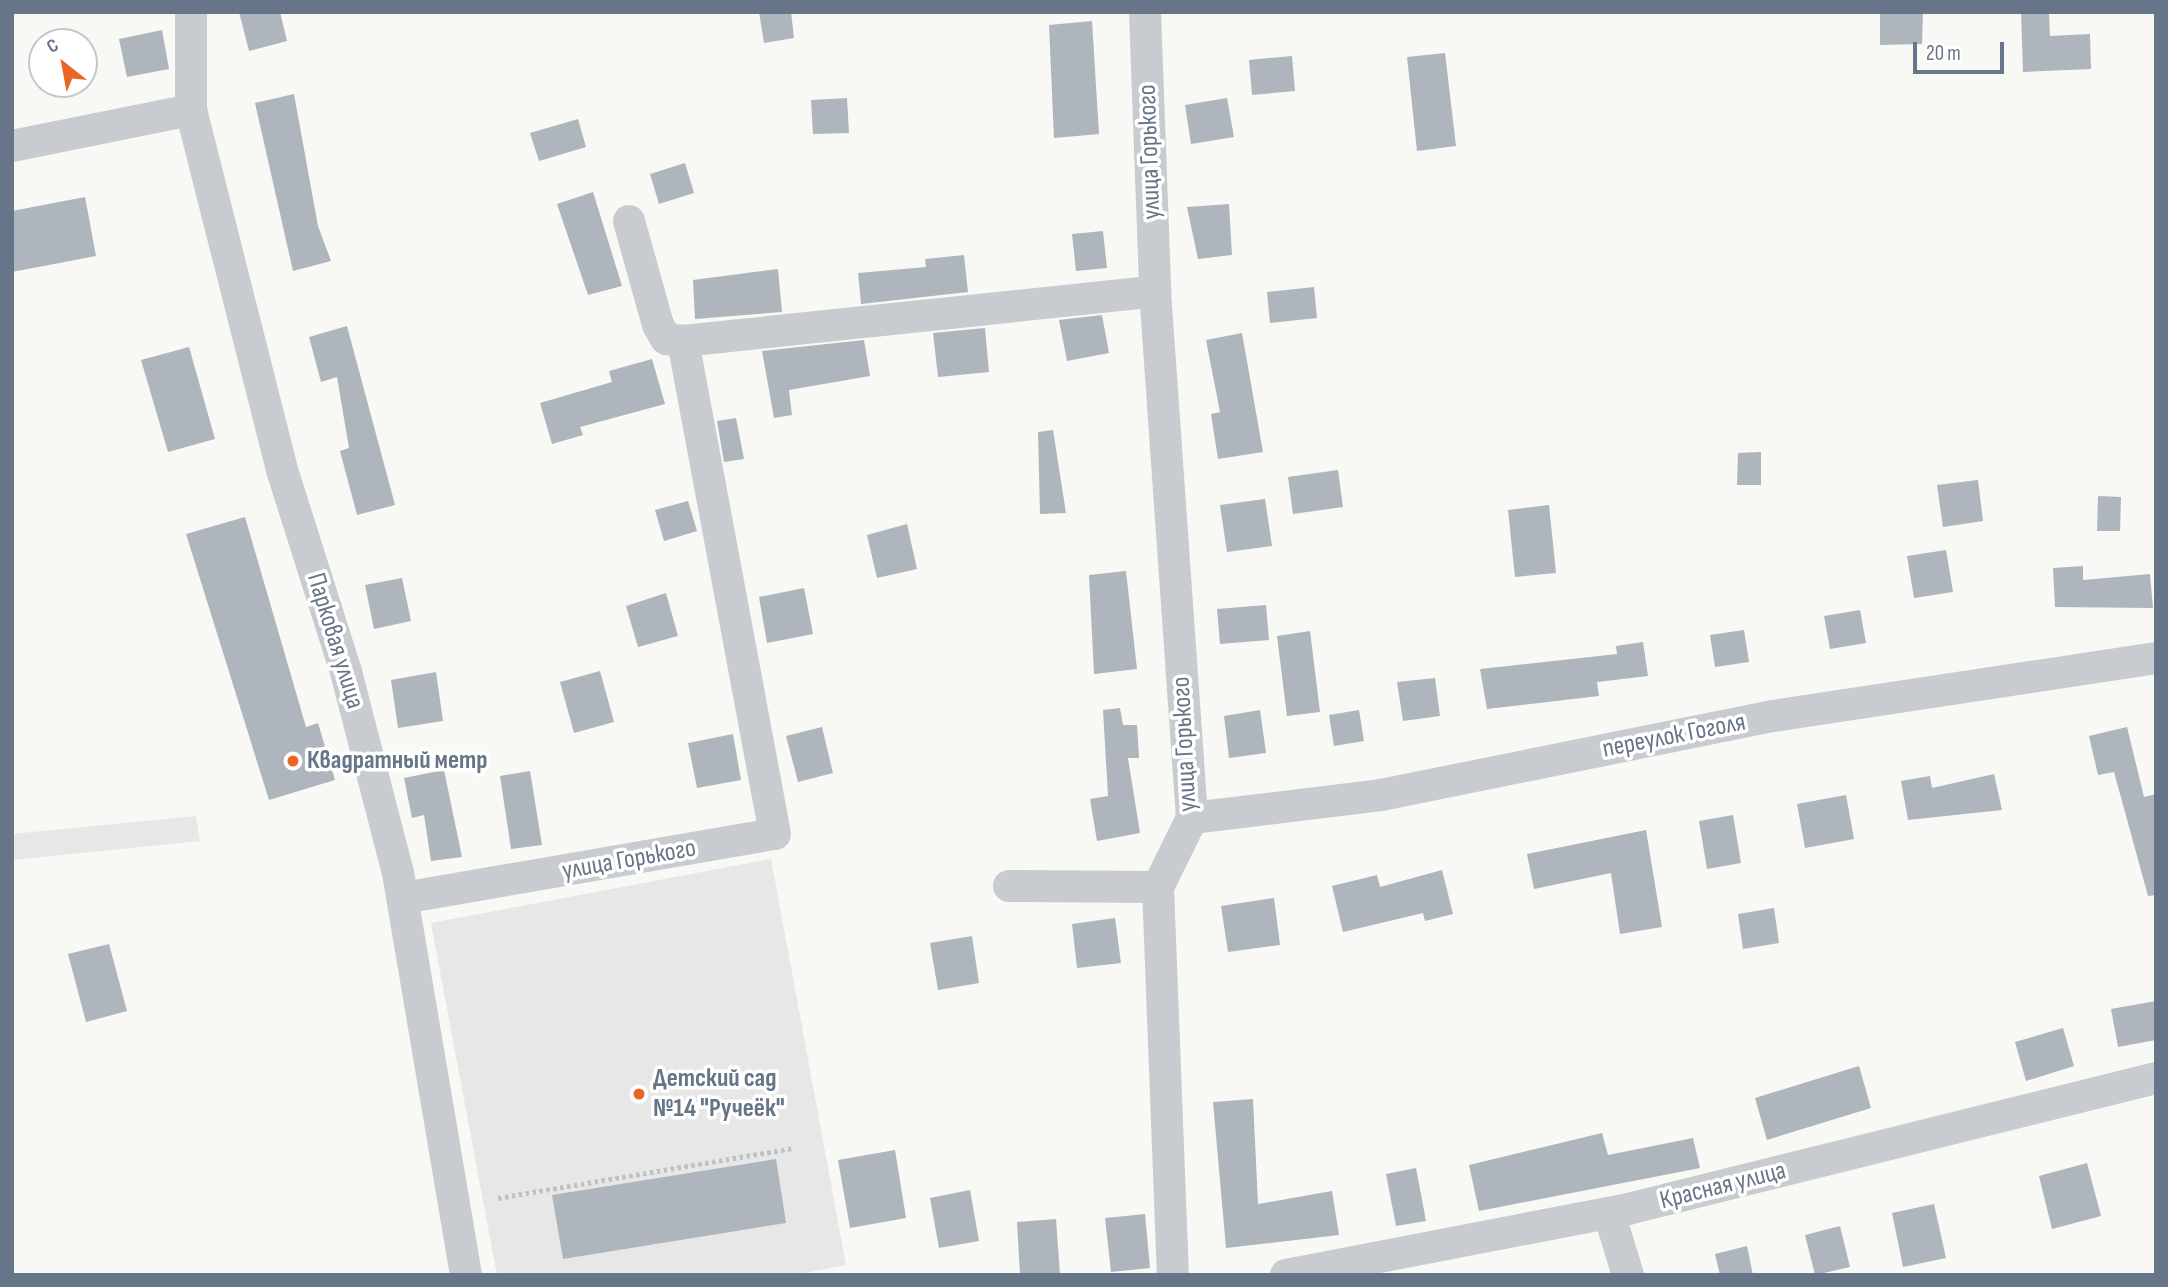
<!DOCTYPE html>
<html>
<head>
<meta charset="utf-8">
<style>
  body { margin:0 }
  #map { position:relative; width:2168px; height:1287px; overflow:hidden; background:#f8f8f5; font-family:"Sofia Sans Condensed",sans-serif }
  div>[style] { position:absolute }
  [style*='--x'] { left:calc(var(--x)*1px); top:calc(var(--y)*1px); width:calc(var(--w)*1px); rotate:calc(var(--a)*1deg) }
  .built>* { inset:0; background:#e6e7e6 }
  .building>* { inset:0; background:#afb5bc }
  .path>* { height:4.5px; margin-top:-2.25px; transform-origin:0; background:repeating-linear-gradient(90deg,#bfc2c4 0 3.5px,transparent 0 7px) }
  .minor>* { height:32px; margin:-16px; padding:0 16px; transform-origin:16px; border-radius:16px; background:#c8cbcf }
  .dots>* { width:19px; height:19px; translate:-50% -50%; box-sizing:border-box; border:4px solid #fff; border-radius:50% }
  span { translate:-50% -50%; white-space:nowrap; text-align:center; line-height:1.15; -webkit-text-stroke:7px #fff; paint-order:stroke }
  .street-label { font-size:26px; color:#667587 }
  .poi-label { font-size:26px; color:#667587; font-weight:700 }
  .left { translate:0 -50%; text-align:left }
  .frame { position:absolute; inset:0; border:14px solid #667587; pointer-events:none }
  .north { position:absolute; left:28px; top:28px; width:70px; height:70px; box-sizing:border-box; background:#fff; border:2px solid #c2c8cf; border-radius:50%; rotate:329deg; font-size:19px; font-weight:700; line-height:28px; text-align:center; color:#667587 }
  .north::after { content:''; display:block; margin:auto; width:24px; height:32px; background:#ea6424; clip-path:polygon(50% 0,100% 100%,50% 72%,0 100%) }
  .scale { position:absolute; left:1913px; top:42px; width:91px; height:32px; box-sizing:border-box; border:4px solid #667587; border-top:0; padding-left:9px; font-size:21px; line-height:24px; white-space:nowrap; color:#667587; -webkit-text-stroke:5px #fff; paint-order:stroke }
</style>
</head>
<body>
<div id="map">
  <div class="built">
    <div style="clip-path:polygon(196px 816px,200px 841px,12px 860px,12px 834px)"></div>
    <div style="clip-path:polygon(771px 859px,846px 1265px,793px 1275px,497px 1275px,431px 923px)"></div>
  </div>
  <div class="building">
    <div style="clip-path:polygon(239px 12px,280px 12px,287px 41px,249px 51px)"></div>
    <div style="clip-path:polygon(759px 12px,791px 12px,794px 38px,764px 43px)"></div>
    <div style="clip-path:polygon(1880px 12px,1923px 12px,1922px 44px,1880px 45px)"></div>
    <div style="clip-path:polygon(2021px 12px,2049px 12px,2050px 36px,2090px 34px,2091px 69px,2023px 72px)"></div>
    <div style="clip-path:polygon(1092px 21px,1099px 134px,1054px 138px,1049px 25px)"></div>
    <div style="clip-path:polygon(162px 30px,169px 69px,127px 77px,119px 39px)"></div>
    <div style="clip-path:polygon(1445px 53px,1456px 146px,1417px 151px,1407px 57px)"></div>
    <div style="clip-path:polygon(1292px 56px,1295px 91px,1252px 95px,1249px 60px)"></div>
    <div style="clip-path:polygon(294px 94px,318px 226px,331px 261px,293px 271px,255px 103px)"></div>
    <div style="clip-path:polygon(847px 98px,849px 133px,813px 134px,811px 100px)"></div>
    <div style="clip-path:polygon(1227px 98px,1234px 137px,1191px 144px,1185px 105px)"></div>
    <div style="clip-path:polygon(578px 119px,586px 147px,539px 161px,530px 133px)"></div>
    <div style="clip-path:polygon(685px 163px,694px 193px,659px 204px,650px 174px)"></div>
    <div style="clip-path:polygon(593px 192px,622px 286px,588px 295px,557px 204px)"></div>
    <div style="clip-path:polygon(85px 197px,96px 256px,12px 272px,12px 211px)"></div>
    <div style="clip-path:polygon(1229px 204px,1232px 255px,1198px 259px,1187px 207px)"></div>
    <div style="clip-path:polygon(1103px 231px,1107px 268px,1076px 271px,1072px 234px)"></div>
    <div style="clip-path:polygon(964px 255px,968px 292px,861px 304px,858px 273px,926px 267px,925px 259px)"></div>
    <div style="clip-path:polygon(778px 269px,782px 312px,695px 319px,693px 280px)"></div>
    <div style="clip-path:polygon(1314px 287px,1317px 318px,1270px 323px,1267px 292px)"></div>
    <div style="clip-path:polygon(1102px 315px,1109px 353px,1067px 361px,1059px 320px)"></div>
    <div style="clip-path:polygon(347px 326px,395px 505px,357px 515px,340px 451px,349px 448px,337px 377px,321px 382px,309px 337px)"></div>
    <div style="clip-path:polygon(985px 328px,989px 372px,938px 377px,933px 333px)"></div>
    <div style="clip-path:polygon(1242px 333px,1263px 452px,1218px 459px,1211px 414px,1220px 412px,1206px 340px)"></div>
    <div style="clip-path:polygon(864px 340px,870px 376px,789px 390px,792px 415px,774px 418px,762px 351px)"></div>
    <div style="clip-path:polygon(189px 347px,215px 439px,168px 452px,141px 360px)"></div>
    <div style="clip-path:polygon(652px 359px,665px 404px,580px 427px,583px 435px,552px 444px,540px 403px,612px 382px,609px 371px)"></div>
    <div style="clip-path:polygon(736px 418px,744px 459px,724px 462px,717px 421px)"></div>
    <div style="clip-path:polygon(1053px 430px,1066px 513px,1040px 514px,1038px 432px)"></div>
    <div style="clip-path:polygon(1761px 452px,1761px 485px,1737px 485px,1738px 453px)"></div>
    <div style="clip-path:polygon(1338px 470px,1343px 507px,1293px 514px,1288px 477px)"></div>
    <div style="clip-path:polygon(1978px 480px,1983px 521px,1943px 527px,1937px 485px)"></div>
    <div style="clip-path:polygon(2098px 496px,2121px 497px,2120px 531px,2097px 531px)"></div>
    <div style="clip-path:polygon(1265px 499px,1272px 546px,1227px 552px,1220px 505px)"></div>
    <div style="clip-path:polygon(688px 501px,697px 531px,664px 541px,655px 510px)"></div>
    <div style="clip-path:polygon(1549px 505px,1556px 573px,1515px 577px,1508px 510px)"></div>
    <div style="clip-path:polygon(245px 517px,306px 727px,318px 723px,335px 780px,269px 800px,186px 534px)"></div>
    <div style="clip-path:polygon(907px 524px,917px 569px,877px 578px,867px 535px)"></div>
    <div style="clip-path:polygon(1946px 550px,1953px 592px,1914px 598px,1907px 556px)"></div>
    <div style="clip-path:polygon(2083px 566px,2083px 580px,2150px 574px,2153px 608px,2055px 607px,2053px 568px)"></div>
    <div style="clip-path:polygon(1126px 571px,1137px 669px,1094px 674px,1089px 575px)"></div>
    <div style="clip-path:polygon(402px 578px,411px 621px,374px 629px,365px 585px)"></div>
    <div style="clip-path:polygon(804px 588px,813px 634px,767px 643px,759px 597px)"></div>
    <div style="clip-path:polygon(666px 593px,678px 636px,638px 647px,626px 606px)"></div>
    <div style="clip-path:polygon(1266px 605px,1269px 640px,1220px 644px,1217px 609px)"></div>
    <div style="clip-path:polygon(1860px 610px,1866px 643px,1830px 649px,1824px 616px)"></div>
    <div style="clip-path:polygon(1744px 630px,1749px 662px,1715px 667px,1710px 635px)"></div>
    <div style="clip-path:polygon(1310px 631px,1320px 712px,1287px 716px,1277px 636px)"></div>
    <div style="clip-path:polygon(1643px 642px,1648px 676px,1597px 682px,1599px 696px,1487px 709px,1480px 669px,1617px 654px,1616px 646px)"></div>
    <div style="clip-path:polygon(600px 671px,614px 722px,574px 733px,560px 682px)"></div>
    <div style="clip-path:polygon(436px 672px,443px 721px,398px 728px,391px 680px)"></div>
    <div style="clip-path:polygon(1435px 678px,1440px 716px,1403px 721px,1397px 682px)"></div>
    <div style="clip-path:polygon(1120px 708px,1123px 725px,1137px 725px,1139px 758px,1128px 758px,1140px 833px,1097px 841px,1090px 799px,1108px 796px,1103px 710px)"></div>
    <div style="clip-path:polygon(1260px 710px,1266px 753px,1229px 758px,1224px 716px)"></div>
    <div style="clip-path:polygon(1359px 710px,1364px 741px,1334px 746px,1329px 715px)"></div>
    <div style="clip-path:polygon(822px 727px,833px 773px,798px 782px,786px 736px)"></div>
    <div style="clip-path:polygon(2127px 727px,2144px 797px,2156px 794px,2156px 895px,2148px 896px,2114px 772px,2098px 775px,2089px 736px)"></div>
    <div style="clip-path:polygon(733px 734px,741px 780px,697px 788px,688px 743px)"></div>
    <div style="clip-path:polygon(444px 770px,462px 857px,431px 861px,424px 815px,412px 818px,404px 778px)"></div>
    <div style="clip-path:polygon(530px 771px,542px 845px,511px 849px,500px 776px)"></div>
    <div style="clip-path:polygon(1994px 774px,2002px 810px,1908px 820px,1901px 781px,1930px 776px,1932px 788px)"></div>
    <div style="clip-path:polygon(1846px 795px,1854px 839px,1805px 848px,1797px 804px)"></div>
    <div style="clip-path:polygon(1733px 815px,1741px 863px,1707px 869px,1699px 821px)"></div>
    <div style="clip-path:polygon(1646px 830px,1662px 927px,1620px 934px,1611px 873px,1534px 889px,1527px 854px)"></div>
    <div style="clip-path:polygon(1442px 870px,1453px 914px,1425px 921px,1423px 913px,1343px 932px,1332px 886px,1377px 875px,1380px 887px)"></div>
    <div style="clip-path:polygon(1274px 898px,1280px 945px,1228px 952px,1221px 906px)"></div>
    <div style="clip-path:polygon(1774px 908px,1779px 943px,1743px 949px,1738px 914px)"></div>
    <div style="clip-path:polygon(1115px 918px,1121px 963px,1077px 968px,1072px 924px)"></div>
    <div style="clip-path:polygon(972px 936px,979px 983px,938px 990px,930px 943px)"></div>
    <div style="clip-path:polygon(109px 944px,127px 1011px,86px 1022px,68px 954px)"></div>
    <div style="clip-path:polygon(2156px 1001px,2156px 1040px,2118px 1047px,2111px 1009px)"></div>
    <div style="clip-path:polygon(2063px 1028px,2074px 1066px,2026px 1081px,2015px 1042px)"></div>
    <div style="clip-path:polygon(1859px 1066px,1871px 1108px,1767px 1140px,1755px 1098px)"></div>
    <div style="clip-path:polygon(1253px 1099px,1258px 1204px,1332px 1191px,1339px 1235px,1226px 1248px,1213px 1102px)"></div>
    <div style="clip-path:polygon(1602px 1133px,1608px 1155px,1693px 1138px,1700px 1168px,1479px 1211px,1469px 1165px)"></div>
    <div style="clip-path:polygon(895px 1150px,906px 1218px,850px 1228px,838px 1160px)"></div>
    <div style="clip-path:polygon(776px 1159px,786px 1223px,563px 1259px,552px 1195px)"></div>
    <div style="clip-path:polygon(2087px 1163px,2101px 1216px,2052px 1229px,2039px 1176px)"></div>
    <div style="clip-path:polygon(1416px 1168px,1426px 1221px,1396px 1226px,1386px 1174px)"></div>
    <div style="clip-path:polygon(970px 1190px,979px 1241px,939px 1248px,930px 1198px)"></div>
    <div style="clip-path:polygon(1934px 1204px,1946px 1258px,1903px 1267px,1892px 1213px)"></div>
    <div style="clip-path:polygon(1145px 1214px,1150px 1268px,1111px 1272px,1105px 1218px)"></div>
    <div style="clip-path:polygon(1056px 1219px,1060px 1275px,1020px 1275px,1017px 1222px)"></div>
    <div style="clip-path:polygon(1840px 1226px,1850px 1267px,1815px 1275px,1805px 1235px)"></div>
    <div style="clip-path:polygon(1747px 1246px,1753px 1275px,1720px 1275px,1715px 1254px)"></div>
  </div>
  <div class="path">
    <div style="--x:498;--y:1198;--w:299;--a:-9.6"></div>
  </div>
  <div class="minor">
    <div style="--x:191;--y:12;--w:98;--a:90"></div>
    <div style="--x:191;--y:110;--w:371;--a:75.8"></div>
    <div style="--x:282;--y:470;--w:212;--a:72.4"></div>
    <div style="--x:346;--y:672;--w:208;--a:75.5"></div>
    <div style="--x:398;--y:873;--w:408;--a:80.4"></div>
    <div style="--x:1145;--y:12;--w:279;--a:87.9"></div>
    <div style="--x:1155;--y:291;--w:528;--a:85.98"></div>
    <div style="--x:1192;--y:818;--w:77;--a:116.2"></div>
    <div style="--x:1158;--y:887;--w:388;--a:87.8"></div>
    <div style="--x:12;--y:146;--w:183;--a:-11.4"></div>
    <div style="--x:629;--y:221;--w:108;--a:74.4"></div>
    <div style="--x:658;--y:325;--w:16;--a:60"></div>
    <div style="--x:666;--y:339;--w:17;--a:7"></div>
    <div style="--x:1192;--y:818;--w:190;--a:-6.9"></div>
    <div style="--x:1381;--y:795;--w:400;--a:-11.4"></div>
    <div style="--x:1773;--y:716;--w:387;--a:-8.6"></div>
    <div style="--x:1009;--y:886;--w:149;--a:0.4"></div>
    <div style="--x:403;--y:898;--w:377;--a:-9.8"></div>
    <div style="--x:775;--y:834;--w:502;--a:-100.57"></div>
    <div style="--x:683;--y:341;--w:475;--a:-6"></div>
    <div style="--x:1609;--y:1213;--w:65;--a:73"></div>
    <div style="--x:1286;--y:1275;--w:348;--a:-10.9"></div>
    <div style="--x:1628;--y:1209;--w:544;--a:-13.93"></div>
  </div>
  <div class="dots">
    <div style="left:293px;top:761px;background:#ea6424"></div>
    <div style="left:639px;top:1094px;background:#ea6424"></div>
  </div>
  <div class="street-label">
    <span style="left:1150px;top:152px;rotate:-92deg">улица Горького</span>
    <span style="left:335px;top:641px;rotate:73deg">Парковая улица</span>
    <span style="left:1674px;top:736px;rotate:-11deg">переулок Гоголя</span>
    <span style="left:1185px;top:744px;rotate:-93deg">улица Горького</span>
    <span style="left:629px;top:860px;rotate:-10deg">улица Горького</span>
    <span style="left:1723px;top:1186px;rotate:-14deg">Красная улица</span>
  </div>
  <div class="poi-label">
    <span class="left" style="left:307px;top:761px">Квадратный метр</span>
    <span class="left" style="left:653px;top:1094px">Детский сад<br>№14 "Ручеёк"</span>
  </div>
  <div class="frame"></div>
  <div class="north">С</div>
  <div class="scale">20 m</div>
</div>
</body>
</html>
